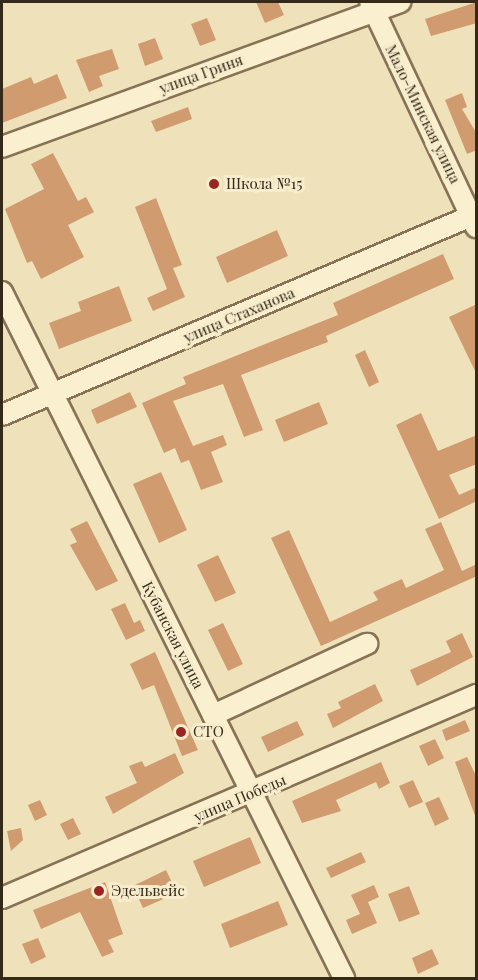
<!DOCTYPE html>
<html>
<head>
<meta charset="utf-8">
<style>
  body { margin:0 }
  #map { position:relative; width:478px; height:980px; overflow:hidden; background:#efe2bb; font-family:"Playfair Display",serif }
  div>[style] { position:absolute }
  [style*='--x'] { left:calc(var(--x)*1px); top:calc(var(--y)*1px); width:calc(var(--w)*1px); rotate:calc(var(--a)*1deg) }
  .building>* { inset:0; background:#d09b6f }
  .roads { filter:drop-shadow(2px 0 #877255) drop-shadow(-2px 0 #877255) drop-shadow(0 2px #877255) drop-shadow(0 -2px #877255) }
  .minor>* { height:20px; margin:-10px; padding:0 10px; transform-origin:10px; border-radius:10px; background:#faefce }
  .dots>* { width:16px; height:16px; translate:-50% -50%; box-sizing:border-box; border:3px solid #f7eccb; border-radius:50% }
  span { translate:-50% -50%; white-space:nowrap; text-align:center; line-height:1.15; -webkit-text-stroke:6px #f7eccb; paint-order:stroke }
  .street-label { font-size:15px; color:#35291a }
  .poi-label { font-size:15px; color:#35291a }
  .left { translate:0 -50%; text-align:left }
  .frame { position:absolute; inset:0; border:3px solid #35291a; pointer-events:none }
</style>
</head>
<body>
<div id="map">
  <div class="building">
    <div style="clip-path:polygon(256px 2px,278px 2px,284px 15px,265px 23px)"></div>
    <div style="clip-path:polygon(477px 2px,477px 23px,431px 36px,425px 19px)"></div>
    <div style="clip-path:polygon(207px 18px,216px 40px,200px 46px,191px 24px)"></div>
    <div style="clip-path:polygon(155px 38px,163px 59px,145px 66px,138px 44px)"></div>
    <div style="clip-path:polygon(112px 49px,119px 69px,99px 76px,103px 86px,89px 92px,76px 60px)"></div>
    <div style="clip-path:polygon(57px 74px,67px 98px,2px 123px,2px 89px,31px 77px,34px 84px)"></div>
    <div style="clip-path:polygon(462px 93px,467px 107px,462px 109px,477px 134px,477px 150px,467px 154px,445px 100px)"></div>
    <div style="clip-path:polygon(188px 107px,192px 119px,156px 132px,151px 121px)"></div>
    <div style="clip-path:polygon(53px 153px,78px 201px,86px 197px,94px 212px,68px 225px,84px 257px,41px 279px,32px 261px,27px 263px,5px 209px,44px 189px,31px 164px)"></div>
    <div style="clip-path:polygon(156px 198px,182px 265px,173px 268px,185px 297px,153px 311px,147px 298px,167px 289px,135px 207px)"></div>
    <div style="clip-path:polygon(277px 230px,288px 256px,227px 283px,216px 257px)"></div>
    <div style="clip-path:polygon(443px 254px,454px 279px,326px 336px,328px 342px,241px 375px,263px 430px,244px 437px,223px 384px,173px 401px,193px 446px,223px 435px,227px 445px,211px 452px,223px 482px,201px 490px,189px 460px,181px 463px,175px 448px,164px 453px,142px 403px,186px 384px,183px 377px,338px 315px,333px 303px)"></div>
    <div style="clip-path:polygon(119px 286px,132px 321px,59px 349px,49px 323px,81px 311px,78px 302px)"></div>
    <div style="clip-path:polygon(477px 304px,477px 375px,449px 317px)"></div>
    <div style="clip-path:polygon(365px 350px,379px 382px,369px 387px,355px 355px)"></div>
    <div style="clip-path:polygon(130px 392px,137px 407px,97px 424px,91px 410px)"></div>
    <div style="clip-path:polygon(319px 402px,328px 424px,284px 442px,275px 420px)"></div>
    <div style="clip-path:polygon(421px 413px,438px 451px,477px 435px,477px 464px,449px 475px,459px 495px,477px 487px,477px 501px,439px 519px,396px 425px)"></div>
    <div style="clip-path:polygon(161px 472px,187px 530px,159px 543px,133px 484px)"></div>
    <div style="clip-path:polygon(87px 521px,118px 581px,96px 591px,70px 545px,77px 542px,70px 529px)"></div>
    <div style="clip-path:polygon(441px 522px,462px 571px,477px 564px,477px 576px,321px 646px,271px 538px,289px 530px,330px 622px,378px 600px,373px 592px,402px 579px,406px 588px,444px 570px,425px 529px)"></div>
    <div style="clip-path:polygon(218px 555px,236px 593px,215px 602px,197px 565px)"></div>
    <div style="clip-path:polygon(125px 603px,134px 623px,140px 620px,145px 631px,126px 640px,111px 609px)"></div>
    <div style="clip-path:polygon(223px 623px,243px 664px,228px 671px,208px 630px)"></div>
    <div style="clip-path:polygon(462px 633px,473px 657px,417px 686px,410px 670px,451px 652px,446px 641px)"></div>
    <div style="clip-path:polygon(155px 652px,198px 750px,182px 756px,154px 685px,142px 690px,130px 664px)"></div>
    <div style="clip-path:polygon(375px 684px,383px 701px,333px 728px,327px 714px,341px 708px,338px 702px)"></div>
    <div style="clip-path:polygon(465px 720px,470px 731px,446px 741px,442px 730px)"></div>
    <div style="clip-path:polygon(297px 721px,304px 735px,268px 752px,261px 737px)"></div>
    <div style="clip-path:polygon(435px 739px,444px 758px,428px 766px,419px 746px)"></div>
    <div style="clip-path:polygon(175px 753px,184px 773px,113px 814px,105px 797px,137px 783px,129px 766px,142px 761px,145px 767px)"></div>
    <div style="clip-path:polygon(467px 757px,477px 778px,477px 821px,455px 762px)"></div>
    <div style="clip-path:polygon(381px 762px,390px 783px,379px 789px,376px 782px,336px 800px,341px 811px,302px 823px,292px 801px)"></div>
    <div style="clip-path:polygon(413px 780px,423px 802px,409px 808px,399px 786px)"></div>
    <div style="clip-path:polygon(439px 797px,449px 819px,435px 826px,425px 803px)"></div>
    <div style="clip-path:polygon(40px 800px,47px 815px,35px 821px,28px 805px)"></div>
    <div style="clip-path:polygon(73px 818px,81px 834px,68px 840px,60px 824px)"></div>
    <div style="clip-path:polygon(21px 828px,23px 840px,11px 851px,7px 831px)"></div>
    <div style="clip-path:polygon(250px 837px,261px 863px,204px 887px,193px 861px)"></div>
    <div style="clip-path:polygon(361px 852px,366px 862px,331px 878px,326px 868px)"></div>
    <div style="clip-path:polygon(166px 870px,177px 893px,143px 908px,133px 886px)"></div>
    <div style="clip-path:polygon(105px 882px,123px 934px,108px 940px,114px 952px,102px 957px,80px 912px,41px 929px,33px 910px)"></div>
    <div style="clip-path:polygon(374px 885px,379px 897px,368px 902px,377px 923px,352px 934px,346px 920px,360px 914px,351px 895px)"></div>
    <div style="clip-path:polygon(409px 886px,420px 914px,399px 922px,388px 894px)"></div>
    <div style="clip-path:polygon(278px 901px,288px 925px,230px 948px,221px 924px)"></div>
    <div style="clip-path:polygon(38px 938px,46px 957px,31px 964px,22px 944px)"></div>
    <div style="clip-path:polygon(432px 949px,439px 964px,418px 974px,412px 958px)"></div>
  </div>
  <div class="roads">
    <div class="minor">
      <div style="--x:370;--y:2;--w:249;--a:64.8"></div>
      <div style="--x:2;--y:147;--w:424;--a:-20"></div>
      <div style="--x:2;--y:292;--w:767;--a:63.5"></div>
      <div style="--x:2;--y:415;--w:515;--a:-22.98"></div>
      <div style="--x:213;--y:715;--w:170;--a:-24.8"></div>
      <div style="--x:2;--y:898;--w:516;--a:-23.18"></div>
    </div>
  </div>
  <div class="dots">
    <div style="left:214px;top:184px;background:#992622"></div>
    <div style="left:181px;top:732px;background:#992622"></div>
    <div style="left:99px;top:891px;background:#992622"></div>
  </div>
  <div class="street-label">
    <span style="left:201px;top:74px;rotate:-20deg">улица Гриня</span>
    <span style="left:423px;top:114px;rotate:64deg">Мало-Минская улица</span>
    <span style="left:239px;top:315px;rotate:-23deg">улица Стаханова</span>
    <span style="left:173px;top:635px;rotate:63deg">Кубанская улица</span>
    <span style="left:240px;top:798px;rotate:-23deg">улица Победы</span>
  </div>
  <div class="poi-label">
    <span class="left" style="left:226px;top:184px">Школа №15</span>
    <span class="left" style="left:193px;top:732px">СТО</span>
    <span class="left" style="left:111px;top:891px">Эдельвейс</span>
  </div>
  <div class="frame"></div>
</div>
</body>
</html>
